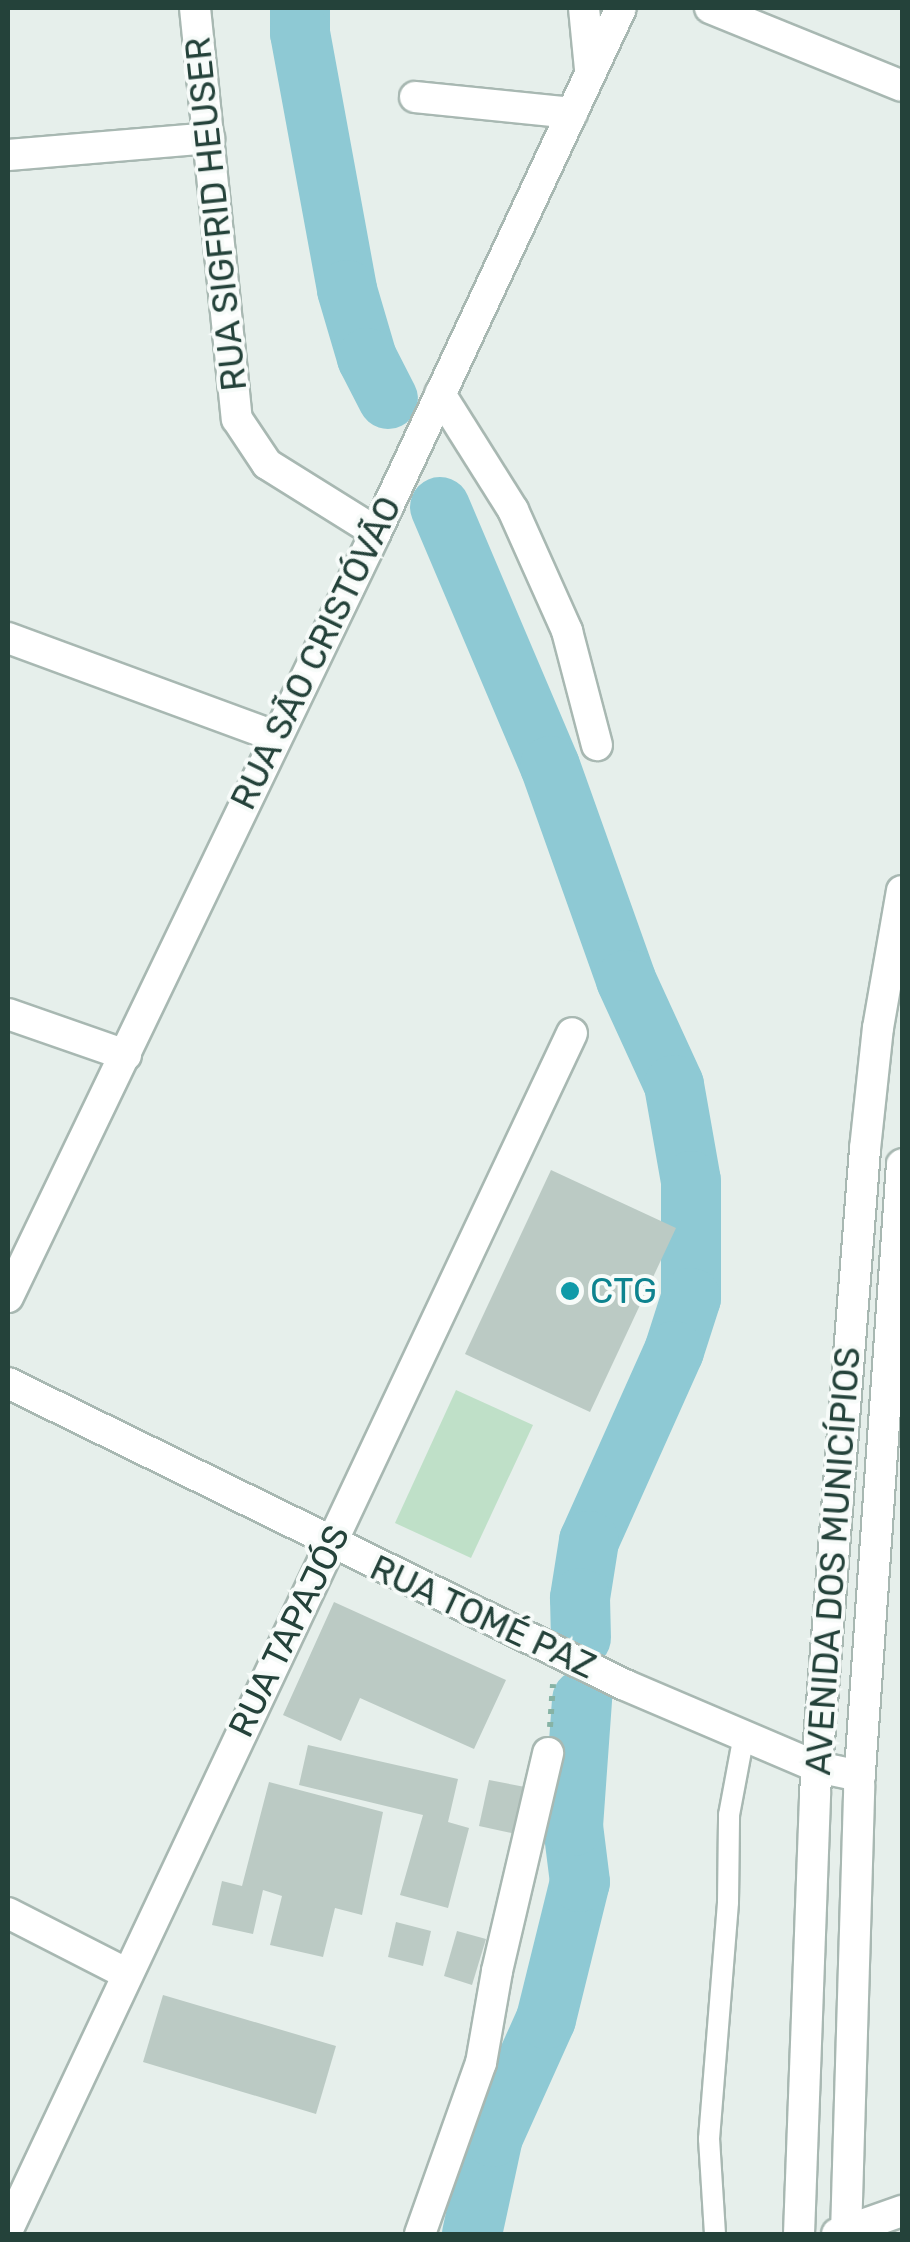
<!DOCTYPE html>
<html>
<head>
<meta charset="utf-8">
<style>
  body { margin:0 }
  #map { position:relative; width:910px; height:2242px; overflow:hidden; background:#e6efeb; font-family:Rubik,sans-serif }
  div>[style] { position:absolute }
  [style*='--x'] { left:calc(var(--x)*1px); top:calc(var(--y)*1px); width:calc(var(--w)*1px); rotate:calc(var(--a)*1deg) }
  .green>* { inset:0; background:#bfe0c8 }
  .river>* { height:60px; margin:-30px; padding:0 30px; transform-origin:30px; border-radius:30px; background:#8ec9d4 }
  .building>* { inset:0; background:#bbcac4 }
  .path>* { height:6px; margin-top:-3px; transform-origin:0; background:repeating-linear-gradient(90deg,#86b3a5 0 5px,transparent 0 13px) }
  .roads { filter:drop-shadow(2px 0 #a8b8b2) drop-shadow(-2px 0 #a8b8b2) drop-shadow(0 2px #a8b8b2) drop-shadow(0 -2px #a8b8b2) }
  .lane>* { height:20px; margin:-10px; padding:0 10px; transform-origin:10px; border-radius:10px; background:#fff }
  .street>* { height:30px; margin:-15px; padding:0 15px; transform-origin:15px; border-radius:15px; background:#fff }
  .secondary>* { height:30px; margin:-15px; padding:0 15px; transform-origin:15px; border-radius:15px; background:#fff }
  .dots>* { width:28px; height:28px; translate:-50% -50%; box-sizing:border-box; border:5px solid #f7fbf9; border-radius:50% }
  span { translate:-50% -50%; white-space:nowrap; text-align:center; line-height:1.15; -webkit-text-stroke:8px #f7fbf9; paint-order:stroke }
  .street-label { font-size:35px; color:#24423a }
  .culture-label { font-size:35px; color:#0d838f }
  .left { translate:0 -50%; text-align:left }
  .frame { position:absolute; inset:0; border:10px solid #24423a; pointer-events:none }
</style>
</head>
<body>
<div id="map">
  <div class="green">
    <div style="clip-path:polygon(456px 1390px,533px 1425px,471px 1558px,395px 1523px)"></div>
  </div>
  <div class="river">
    <div style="--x:300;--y:8;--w:25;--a:90"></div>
    <div style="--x:300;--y:33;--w:261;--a:79.6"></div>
    <div style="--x:347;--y:290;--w:71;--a:73.6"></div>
    <div style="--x:367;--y:358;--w:46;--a:62.9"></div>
    <div style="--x:440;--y:507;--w:281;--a:67"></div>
    <div style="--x:550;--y:766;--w:227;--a:70.4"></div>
    <div style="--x:626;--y:980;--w:115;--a:65.4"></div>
    <div style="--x:674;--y:1085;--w:97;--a:80"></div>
    <div style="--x:691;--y:1181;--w:117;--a:90"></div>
    <div style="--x:691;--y:1298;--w:56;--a:107.8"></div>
    <div style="--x:674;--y:1351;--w:208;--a:114.1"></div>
    <div style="--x:589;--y:1541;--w:58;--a:99"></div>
    <div style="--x:580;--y:1598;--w:40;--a:88.6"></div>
    <div style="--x:472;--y:2234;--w:99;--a:-77.8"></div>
    <div style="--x:493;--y:2137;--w:129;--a:-65.8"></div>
    <div style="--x:546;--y:2019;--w:141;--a:-76.1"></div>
    <div style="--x:580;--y:1882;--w:56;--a:-97.1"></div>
    <div style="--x:573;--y:1826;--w:127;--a:-85.9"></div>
  </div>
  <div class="building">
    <div style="clip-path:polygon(551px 1170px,676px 1228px,590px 1412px,465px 1354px)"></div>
    <div style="clip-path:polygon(334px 1602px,506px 1680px,474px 1749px,360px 1698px,341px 1741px,283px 1715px)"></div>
    <div style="clip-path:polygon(308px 1745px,458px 1779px,448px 1822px,469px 1828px,448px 1908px,400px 1895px,423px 1815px,299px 1785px)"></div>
    <div style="clip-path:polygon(489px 1780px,525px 1787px,516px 1834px,479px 1826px)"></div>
    <div style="clip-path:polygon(269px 1782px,383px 1812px,362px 1915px,335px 1908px,323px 1957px,270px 1945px,282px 1896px,263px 1890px,253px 1934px,212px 1925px,222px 1881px,242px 1886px)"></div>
    <div style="clip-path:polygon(396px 1922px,431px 1931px,423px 1966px,388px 1957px)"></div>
    <div style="clip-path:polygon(457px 1931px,486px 1939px,472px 1985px,444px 1976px)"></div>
    <div style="clip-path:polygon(163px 1995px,336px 2046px,316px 2114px,143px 2062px)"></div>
  </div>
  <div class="path">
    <div style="--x:550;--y:1727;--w:43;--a:-86"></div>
  </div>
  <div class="roads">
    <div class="lane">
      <div style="--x:715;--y:2234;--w:95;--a:-93.6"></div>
      <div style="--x:709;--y:2139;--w:238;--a:-85.4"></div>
      <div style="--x:728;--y:1902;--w:87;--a:-89.3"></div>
      <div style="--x:729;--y:1815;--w:81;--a:-79.4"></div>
    </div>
    <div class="street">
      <div style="--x:195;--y:8;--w:413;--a:84.2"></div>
      <div style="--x:237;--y:419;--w:54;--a:56.3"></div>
      <div style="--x:267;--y:464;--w:128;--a:32"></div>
      <div style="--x:584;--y:8;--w:61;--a:84.4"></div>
      <div style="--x:710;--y:8;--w:207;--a:22.1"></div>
      <div style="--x:415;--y:97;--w:158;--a:5.8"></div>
      <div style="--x:8;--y:155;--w:202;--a:-4.8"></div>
      <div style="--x:440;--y:394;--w:137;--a:57.8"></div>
      <div style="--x:513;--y:510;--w:133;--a:65.9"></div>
      <div style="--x:567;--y:631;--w:118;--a:75.3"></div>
      <div style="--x:8;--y:638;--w:284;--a:20.2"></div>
      <div style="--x:8;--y:1014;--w:125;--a:19.2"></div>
      <div style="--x:8;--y:1297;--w:849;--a:-64.31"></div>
      <div style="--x:376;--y:532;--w:578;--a:-64.94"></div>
      <div style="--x:8;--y:1383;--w:687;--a:26.08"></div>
      <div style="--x:625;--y:1685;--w:209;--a:23.1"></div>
      <div style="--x:817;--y:1767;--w:44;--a:11.8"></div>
      <div style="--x:8;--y:1913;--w:131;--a:27.1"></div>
      <div style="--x:8;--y:2229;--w:1322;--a:-64.75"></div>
      <div style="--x:420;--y:2234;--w:182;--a:-70.4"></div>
      <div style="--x:481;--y:2063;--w:93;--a:-80.1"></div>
      <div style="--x:497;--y:1971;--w:224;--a:-76.8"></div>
      <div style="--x:837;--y:2234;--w:69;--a:-19.5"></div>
    </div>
    <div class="secondary">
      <div style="--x:799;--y:2234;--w:441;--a:-87.9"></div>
      <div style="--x:815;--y:1793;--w:646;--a:-85.56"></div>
      <div style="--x:865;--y:1149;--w:122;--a:-83.9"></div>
      <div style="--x:878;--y:1028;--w:139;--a:-80.1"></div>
      <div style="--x:846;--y:2234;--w:448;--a:-88.3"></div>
      <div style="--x:859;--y:1786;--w:623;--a:-86.05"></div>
    </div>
  </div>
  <div class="dots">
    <div style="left:570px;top:1291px;background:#0f9aa8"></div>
  </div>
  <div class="street-label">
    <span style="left:216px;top:214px;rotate:-96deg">RUA SIGFRID HEUSER</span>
    <span style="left:316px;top:653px;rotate:-64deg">RUA SÃO CRISTÓVÃO</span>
    <span style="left:833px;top:1561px;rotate:-86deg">AVENIDA DOS MUNICÍPIOS</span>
    <span style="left:483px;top:1617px;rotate:25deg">RUA TOMÉ PAZ</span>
    <span style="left:289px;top:1631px;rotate:-64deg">RUA TAPAJÓS</span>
  </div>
  <div class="culture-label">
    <span class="left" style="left:590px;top:1291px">CTG</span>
  </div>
  <div class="frame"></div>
</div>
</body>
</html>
